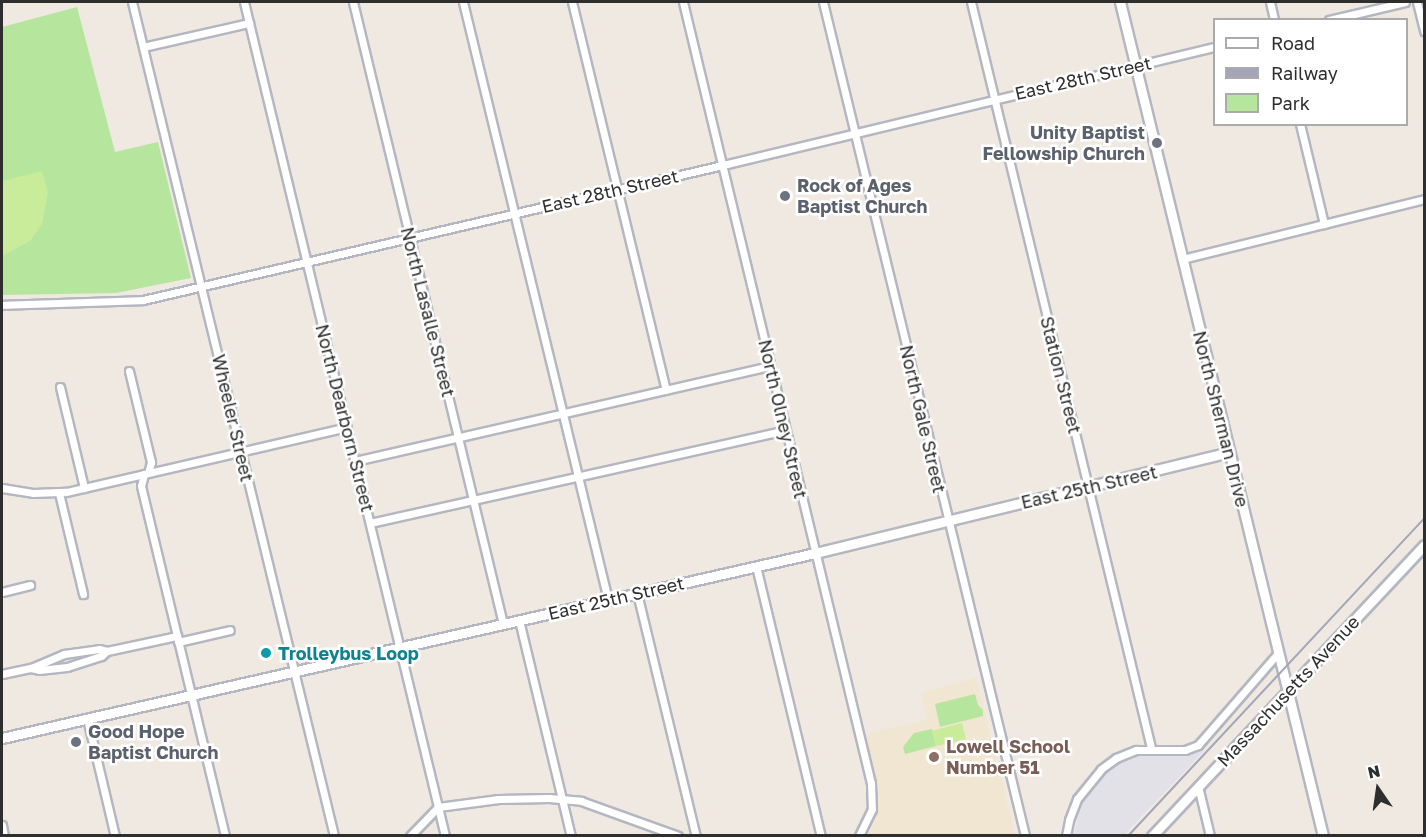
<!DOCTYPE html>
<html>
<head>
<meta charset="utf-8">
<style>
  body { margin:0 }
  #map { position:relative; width:1426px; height:837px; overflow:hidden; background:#efe9e1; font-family:"Golos Text",sans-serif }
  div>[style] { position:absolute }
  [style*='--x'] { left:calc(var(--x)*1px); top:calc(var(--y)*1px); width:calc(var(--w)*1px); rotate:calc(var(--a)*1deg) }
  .industrial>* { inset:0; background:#e3e1e8 }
  .education>* { inset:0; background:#f0e6d1 }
  .green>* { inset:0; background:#b6e59e }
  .pitch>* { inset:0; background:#c9ec9a }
  .roads { filter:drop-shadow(2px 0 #b4b7c1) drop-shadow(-2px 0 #b4b7c1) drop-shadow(0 2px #b4b7c1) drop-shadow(0 -2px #b4b7c1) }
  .street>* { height:7px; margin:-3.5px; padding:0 3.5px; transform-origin:3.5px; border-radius:3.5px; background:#fff }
  .secondary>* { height:9px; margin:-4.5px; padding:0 4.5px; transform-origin:4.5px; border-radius:4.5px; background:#fff }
  .rail>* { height:2px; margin:-1px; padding:0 1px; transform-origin:1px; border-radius:1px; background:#a3a6b8 }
  .dots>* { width:16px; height:16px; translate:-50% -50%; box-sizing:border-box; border:3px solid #fff; border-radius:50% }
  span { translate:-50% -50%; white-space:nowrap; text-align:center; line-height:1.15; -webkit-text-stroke:5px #fff; paint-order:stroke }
  .street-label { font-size:18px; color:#2e2e2e }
  .worship-label { font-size:18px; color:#5b616d; font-weight:700 }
  .right { translate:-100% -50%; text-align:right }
  .left { translate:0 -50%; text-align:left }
  .culture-label { font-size:18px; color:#0d838f; font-weight:700 }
  .education-label { font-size:18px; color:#785e54; font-weight:700 }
  .frame { position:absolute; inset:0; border:3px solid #2e2e2e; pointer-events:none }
  .legend { position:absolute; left:1213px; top:18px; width:195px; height:108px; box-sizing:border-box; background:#fff; border:2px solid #ababab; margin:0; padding:8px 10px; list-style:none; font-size:18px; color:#2e2e2e }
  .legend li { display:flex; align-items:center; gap:12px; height:30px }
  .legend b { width:30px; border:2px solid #ababab }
  .north { position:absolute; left:1348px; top:759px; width:60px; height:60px; -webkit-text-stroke:4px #fff; paint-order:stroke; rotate:347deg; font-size:16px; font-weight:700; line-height:24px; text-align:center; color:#2e2e2e }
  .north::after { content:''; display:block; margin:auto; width:21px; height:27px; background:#2e2e2e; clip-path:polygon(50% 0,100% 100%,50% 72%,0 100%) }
</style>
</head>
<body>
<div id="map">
  <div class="industrial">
    <div style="clip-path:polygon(1165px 751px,1183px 755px,1204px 751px,1124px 835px,1074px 836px,1079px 808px,1091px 786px,1127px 758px,1144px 753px)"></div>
  </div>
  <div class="education">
    <div style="clip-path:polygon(976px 678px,1015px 835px,868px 835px,874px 825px,880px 800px,866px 734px,927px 720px,921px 693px)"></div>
  </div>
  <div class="green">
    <div style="clip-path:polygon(77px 7px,115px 152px,158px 142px,191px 278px,116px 293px,2px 295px,2px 27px)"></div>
    <div style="clip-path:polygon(975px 694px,978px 705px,983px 710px,983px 716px,940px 727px,935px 704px)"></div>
    <div style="clip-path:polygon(932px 729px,936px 746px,905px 754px,903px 747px,914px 733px)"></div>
  </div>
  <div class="pitch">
    <div style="clip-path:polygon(42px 171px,48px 192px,42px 224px,30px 241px,2px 256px,2px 181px)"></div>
    <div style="clip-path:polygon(962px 723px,966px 739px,936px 746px,932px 731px)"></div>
  </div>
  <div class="roads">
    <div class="street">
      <div style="--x:132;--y:2;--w:858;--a:76.38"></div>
      <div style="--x:244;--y:2;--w:858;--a:76.45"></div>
      <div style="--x:353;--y:2;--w:640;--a:76.44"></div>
      <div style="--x:463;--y:2;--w:615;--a:76.37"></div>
      <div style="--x:572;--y:2;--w:399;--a:76.4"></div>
      <div style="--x:683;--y:2;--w:803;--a:76.47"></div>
      <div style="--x:871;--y:783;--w:26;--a:88"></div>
      <div style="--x:872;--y:809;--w:30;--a:116"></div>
      <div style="--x:823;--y:2;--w:858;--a:76.38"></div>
      <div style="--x:971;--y:2;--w:767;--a:76.43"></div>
      <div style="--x:1270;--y:2;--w:18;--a:77"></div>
      <div style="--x:1417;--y:2;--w:30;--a:76"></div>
      <div style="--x:1329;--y:20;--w:78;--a:-13.3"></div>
      <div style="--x:143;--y:47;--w:109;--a:-12.8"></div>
      <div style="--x:1300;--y:124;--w:103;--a:76.5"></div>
      <div style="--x:1182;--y:259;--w:249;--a:-13.9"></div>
      <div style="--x:2;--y:305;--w:141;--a:-2"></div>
      <div style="--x:143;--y:300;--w:600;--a:-13.11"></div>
      <div style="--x:727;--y:164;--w:501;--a:-13.51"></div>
      <div style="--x:129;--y:371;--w:94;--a:76.4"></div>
      <div style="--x:151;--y:462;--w:11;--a:105"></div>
      <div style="--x:60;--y:387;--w:104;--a:76.6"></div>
      <div style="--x:355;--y:461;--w:426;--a:-12.9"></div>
      <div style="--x:144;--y:474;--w:12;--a:104"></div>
      <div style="--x:141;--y:486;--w:360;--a:76.5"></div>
      <div style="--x:2;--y:488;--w:31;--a:9"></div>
      <div style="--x:33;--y:493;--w:33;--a:-2"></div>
      <div style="--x:66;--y:492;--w:288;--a:-13"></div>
      <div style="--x:59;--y:493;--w:104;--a:76.6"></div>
      <div style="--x:370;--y:523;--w:426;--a:-12.6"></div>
      <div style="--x:756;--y:566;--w:278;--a:76.5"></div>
      <div style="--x:2;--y:592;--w:29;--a:-14"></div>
      <div style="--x:637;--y:593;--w:250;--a:76.4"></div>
      <div style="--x:519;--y:620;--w:222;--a:76.5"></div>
      <div style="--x:178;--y:642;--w:53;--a:-13"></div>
      <div style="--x:31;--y:668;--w:8;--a:14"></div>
      <div style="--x:39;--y:670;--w:28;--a:-6"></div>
      <div style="--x:67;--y:667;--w:36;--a:-18"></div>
      <div style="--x:101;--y:656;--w:8;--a:-40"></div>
      <div style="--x:107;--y:651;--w:72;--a:-12.1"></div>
      <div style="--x:2;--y:674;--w:30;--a:-12"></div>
      <div style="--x:31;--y:668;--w:36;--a:-23"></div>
      <div style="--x:64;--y:654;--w:35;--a:-8"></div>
      <div style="--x:99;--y:649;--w:8;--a:14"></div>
      <div style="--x:87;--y:718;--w:121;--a:76.7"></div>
      <div style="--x:1198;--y:786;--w:51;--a:76.5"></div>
      <div style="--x:2;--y:825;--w:11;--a:80"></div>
      <div style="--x:410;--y:836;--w:40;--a:-46"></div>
      <div style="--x:438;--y:807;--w:61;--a:-7.6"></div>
      <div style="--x:498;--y:799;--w:51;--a:-1.1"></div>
      <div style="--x:549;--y:798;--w:32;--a:5"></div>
      <div style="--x:581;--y:801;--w:103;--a:19.8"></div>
      <div style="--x:1066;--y:836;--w:16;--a:-79"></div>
      <div style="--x:1069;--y:820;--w:22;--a:-69"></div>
      <div style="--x:1077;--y:799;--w:38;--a:-51"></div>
      <div style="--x:1101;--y:769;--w:19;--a:-36"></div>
      <div style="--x:1116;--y:758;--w:22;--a:-22"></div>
      <div style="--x:1136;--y:750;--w:49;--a:0"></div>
      <div style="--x:1185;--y:750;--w:14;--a:-21"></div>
      <div style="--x:1198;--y:745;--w:122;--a:-49"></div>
    </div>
    <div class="secondary">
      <div style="--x:1120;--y:2;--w:858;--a:76.32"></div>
      <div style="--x:2;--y:738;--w:834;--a:-12.82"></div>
      <div style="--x:815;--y:553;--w:426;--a:-13.7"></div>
      <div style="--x:1152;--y:836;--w:398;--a:-46.9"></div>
    </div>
  </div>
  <div class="rail">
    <div style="--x:1128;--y:836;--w:434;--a:-47"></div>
  </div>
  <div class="dots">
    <div style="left:1157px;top:143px;background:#6b7280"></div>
    <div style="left:785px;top:196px;background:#6b7280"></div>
    <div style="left:266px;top:653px;background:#0f9aa8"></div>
    <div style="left:76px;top:742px;background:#6b7280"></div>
    <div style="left:934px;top:757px;background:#8d6e63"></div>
  </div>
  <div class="street-label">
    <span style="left:1083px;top:78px;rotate:-13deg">East 28th Street</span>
    <span style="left:610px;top:191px;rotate:-13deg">East 28th Street</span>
    <span style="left:428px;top:312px;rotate:76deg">North Lasalle Street</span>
    <span style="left:1061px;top:375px;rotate:76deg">Station Street</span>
    <span style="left:233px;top:418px;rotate:77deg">Wheeler Street</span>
    <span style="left:345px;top:418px;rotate:76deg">North Dearborn Street</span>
    <span style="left:783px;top:419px;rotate:77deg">North Olney Street</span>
    <span style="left:923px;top:419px;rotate:77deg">North Gale Street</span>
    <span style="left:1221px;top:419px;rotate:76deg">North Sherman Drive</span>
    <span style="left:1089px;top:487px;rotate:-13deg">East 25th Street</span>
    <span style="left:616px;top:598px;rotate:-13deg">East 25th Street</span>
    <span style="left:1288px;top:691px;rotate:-47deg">Massachusetts Avenue</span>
  </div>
  <div class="worship-label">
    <span class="right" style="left:1145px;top:143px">Unity Baptist<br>Fellowship Church</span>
    <span class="left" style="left:797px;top:196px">Rock of Ages<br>Baptist Church</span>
    <span class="left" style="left:88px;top:742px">Good Hope<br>Baptist Church</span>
  </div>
  <div class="culture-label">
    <span class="left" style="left:278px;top:653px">Trolleybus Loop</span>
  </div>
  <div class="education-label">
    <span class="left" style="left:946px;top:757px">Lowell School<br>Number 51</span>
  </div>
  <div class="frame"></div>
  <ul class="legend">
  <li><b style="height:8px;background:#fff"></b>Road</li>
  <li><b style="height:8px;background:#a3a6b8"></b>Railway</li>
  <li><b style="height:16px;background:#b6e59e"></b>Park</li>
  </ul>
  <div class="north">N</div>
</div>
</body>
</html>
